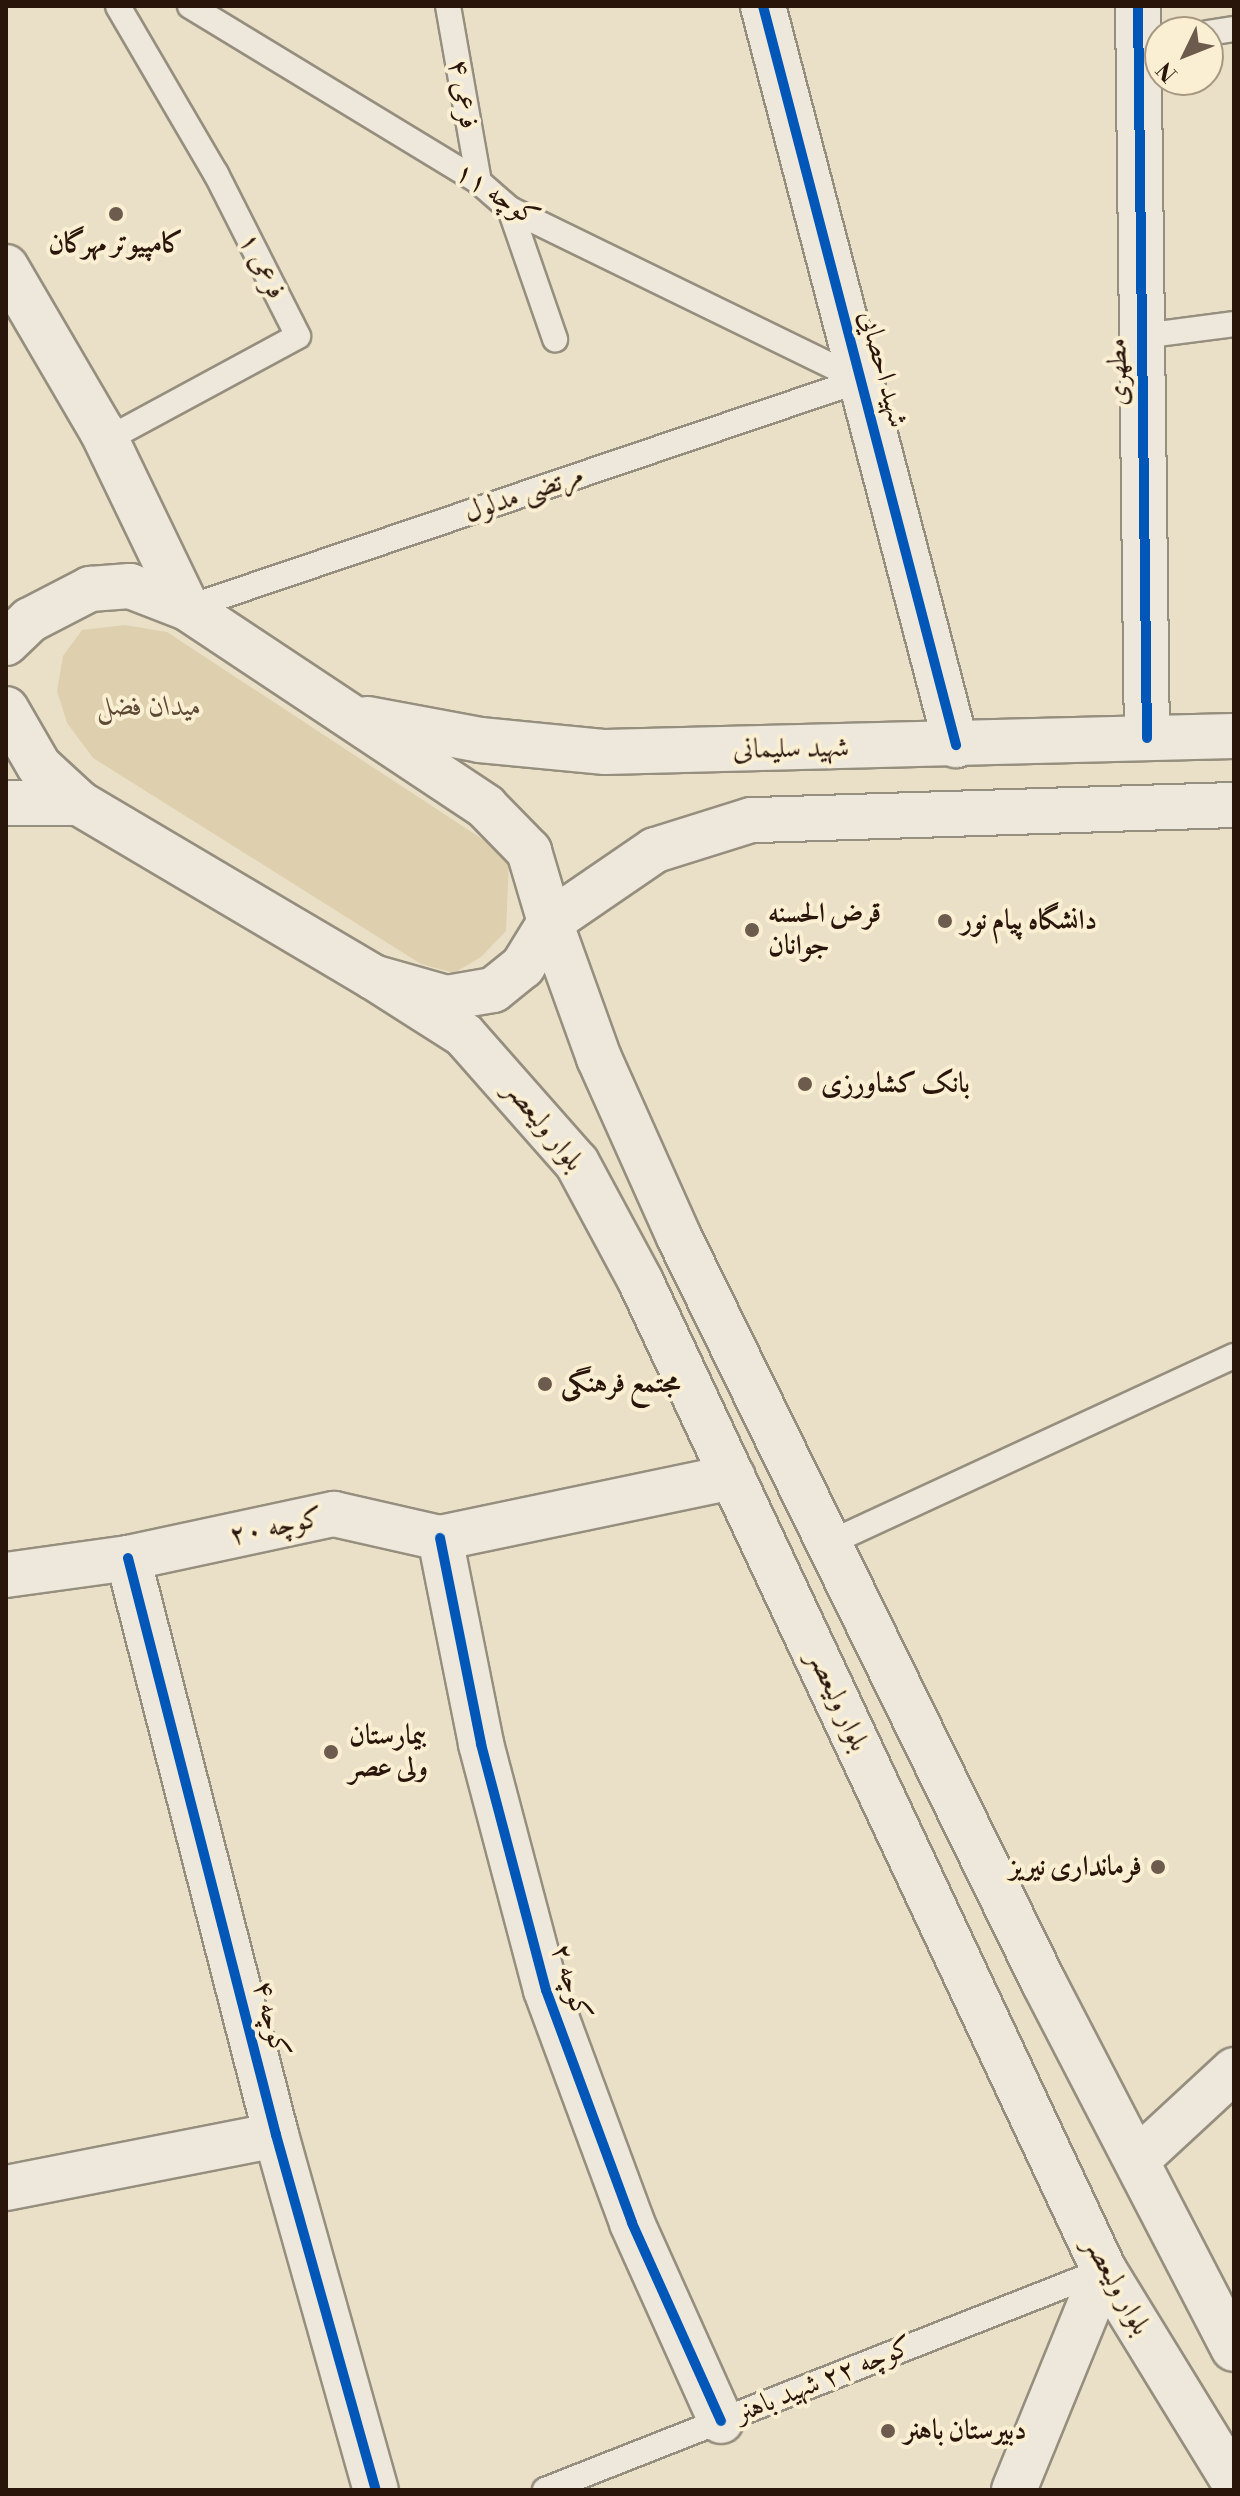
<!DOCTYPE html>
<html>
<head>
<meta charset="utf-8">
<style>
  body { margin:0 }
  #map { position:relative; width:1240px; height:2496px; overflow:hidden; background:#eae0c7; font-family:"Libre Bodoni",Amiri,serif }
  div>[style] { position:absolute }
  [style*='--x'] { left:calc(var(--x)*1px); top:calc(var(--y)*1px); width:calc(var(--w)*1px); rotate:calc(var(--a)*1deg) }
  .green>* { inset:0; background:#ded0af }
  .roads { filter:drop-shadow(2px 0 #968e7e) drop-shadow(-2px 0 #968e7e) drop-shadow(0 2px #968e7e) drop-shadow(0 -2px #968e7e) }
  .service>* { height:24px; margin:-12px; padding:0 12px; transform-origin:12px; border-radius:12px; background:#ede8db }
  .minor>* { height:44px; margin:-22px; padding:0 22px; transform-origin:22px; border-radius:22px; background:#ede8db }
  .tertiary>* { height:44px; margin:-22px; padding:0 22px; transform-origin:22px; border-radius:22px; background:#ede8db }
  .secondary>* { height:44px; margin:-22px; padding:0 22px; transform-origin:22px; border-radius:22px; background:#ede8db }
  .cycleway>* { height:10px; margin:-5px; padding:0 5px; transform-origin:5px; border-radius:5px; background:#0057b8 }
  .dots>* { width:22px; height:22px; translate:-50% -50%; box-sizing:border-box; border:4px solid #faefd2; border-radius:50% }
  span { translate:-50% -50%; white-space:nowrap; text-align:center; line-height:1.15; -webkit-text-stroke:8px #faefd2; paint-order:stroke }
  .street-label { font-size:28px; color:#2a150b }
  .poi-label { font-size:28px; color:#2a150b; font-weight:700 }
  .left { translate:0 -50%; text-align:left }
  .right { translate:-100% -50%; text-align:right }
  .park-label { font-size:28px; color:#5d4936; font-style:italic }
  .frame { position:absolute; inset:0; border:8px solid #2a150b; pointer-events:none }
  .north { position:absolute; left:1144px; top:16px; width:80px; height:80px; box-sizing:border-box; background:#faefd2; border:2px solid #a79882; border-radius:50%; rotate:227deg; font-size:22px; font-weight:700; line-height:32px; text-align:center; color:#2a150b }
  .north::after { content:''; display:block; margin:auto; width:28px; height:36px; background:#6d5c4d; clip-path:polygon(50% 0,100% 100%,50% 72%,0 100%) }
</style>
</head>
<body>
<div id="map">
  <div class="green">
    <div style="clip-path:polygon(125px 625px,167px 632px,496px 848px,509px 863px,506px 931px,481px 957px,454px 973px,421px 964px,93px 758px,67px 723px,57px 691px,63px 656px,82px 630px)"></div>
  </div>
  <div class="roads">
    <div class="service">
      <div style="--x:190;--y:6;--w:338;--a:31.3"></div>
      <div style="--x:479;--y:182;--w:41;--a:41.1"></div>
      <div style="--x:510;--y:209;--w:390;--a:26"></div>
      <div style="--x:448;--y:6;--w:179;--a:80"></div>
      <div style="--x:1208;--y:33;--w:26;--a:-9"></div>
      <div style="--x:510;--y:209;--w:138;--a:70.9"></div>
      <div style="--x:1142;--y:336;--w:93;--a:-7.4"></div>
      <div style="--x:106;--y:440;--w:218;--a:-28.4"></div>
      <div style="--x:298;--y:336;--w:182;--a:-116.8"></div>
      <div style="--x:216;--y:174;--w:194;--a:-120.3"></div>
      <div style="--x:187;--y:608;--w:712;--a:-18.69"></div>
      <div style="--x:829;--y:1543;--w:446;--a:-24.8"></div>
      <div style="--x:545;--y:2490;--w:601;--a:-21.48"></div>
    </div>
    <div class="minor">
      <div style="--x:763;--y:6;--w:764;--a:75.36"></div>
      <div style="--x:440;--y:1538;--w:210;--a:78.7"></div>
      <div style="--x:481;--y:1744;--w:254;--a:75.2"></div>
      <div style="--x:546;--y:1990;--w:248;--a:69.7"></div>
      <div style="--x:632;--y:2223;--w:217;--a:65.8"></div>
      <div style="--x:128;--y:1558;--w:596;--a:75.61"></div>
      <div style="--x:276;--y:2135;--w:369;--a:74.3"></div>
      <div style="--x:6;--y:1575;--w:123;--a:-7.9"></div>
      <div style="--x:128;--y:1558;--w:211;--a:-12.1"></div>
      <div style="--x:334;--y:1514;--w:109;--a:12.8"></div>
      <div style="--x:440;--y:1538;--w:299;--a:-11.8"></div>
      <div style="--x:1138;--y:2159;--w:131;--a:-42.8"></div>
      <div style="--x:6;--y:2188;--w:275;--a:-11.1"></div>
    </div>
    <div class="tertiary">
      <div style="--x:1138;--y:6;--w:732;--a:89.3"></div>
    </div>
    <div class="secondary">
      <div style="--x:6;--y:267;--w:190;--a:59.7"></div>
      <div style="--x:102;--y:431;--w:196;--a:64.3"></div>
      <div style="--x:6;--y:643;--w:33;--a:-44"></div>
      <div style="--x:30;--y:620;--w:68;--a:-27.3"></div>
      <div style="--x:90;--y:589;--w:40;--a:-4.3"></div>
      <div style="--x:130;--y:586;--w:61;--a:21.1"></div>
      <div style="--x:187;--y:608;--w:359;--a:33.6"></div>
      <div style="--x:486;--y:807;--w:62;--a:45.7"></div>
      <div style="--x:529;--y:851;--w:74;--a:73.5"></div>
      <div style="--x:550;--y:922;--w:52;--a:121.5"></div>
      <div style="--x:523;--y:966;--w:38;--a:141"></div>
      <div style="--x:493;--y:990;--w:48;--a:170.3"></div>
      <div style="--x:446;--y:998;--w:76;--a:-164"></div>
      <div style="--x:373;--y:977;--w:342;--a:-149.4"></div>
      <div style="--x:79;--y:803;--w:54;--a:-137.2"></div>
      <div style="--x:39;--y:766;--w:66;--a:-120.1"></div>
      <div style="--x:367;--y:719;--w:115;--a:10.5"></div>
      <div style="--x:480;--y:740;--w:126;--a:5.5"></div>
      <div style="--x:605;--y:752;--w:629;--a:-1.46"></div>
      <div style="--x:6;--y:803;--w:73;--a:0"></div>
      <div style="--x:1234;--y:805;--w:483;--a:178.2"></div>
      <div style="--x:751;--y:820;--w:101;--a:162.6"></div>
      <div style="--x:655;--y:850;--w:127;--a:145.6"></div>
      <div style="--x:550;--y:922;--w:145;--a:70.2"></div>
      <div style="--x:599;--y:1058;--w:196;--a:65.9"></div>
      <div style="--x:679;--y:1237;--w:831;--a:63.93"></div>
      <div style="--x:1044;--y:1983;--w:412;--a:62.6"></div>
      <div style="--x:373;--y:977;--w:108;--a:32.5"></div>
      <div style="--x:464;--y:1035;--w:171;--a:48.6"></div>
      <div style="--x:577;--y:1163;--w:133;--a:61.7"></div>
      <div style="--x:640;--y:1280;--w:1093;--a:64.89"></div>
      <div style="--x:1104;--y:2270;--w:249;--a:58.5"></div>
      <div style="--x:1014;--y:2490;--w:238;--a:-67.8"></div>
    </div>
  </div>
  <div class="cycleway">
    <div style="--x:763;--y:6;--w:764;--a:75.36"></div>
    <div style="--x:1138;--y:6;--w:732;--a:89.3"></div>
    <div style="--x:440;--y:1538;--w:210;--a:78.7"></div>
    <div style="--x:481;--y:1744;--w:254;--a:75.2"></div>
    <div style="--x:546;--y:1990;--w:248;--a:69.7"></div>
    <div style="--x:632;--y:2223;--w:217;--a:65.8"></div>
    <div style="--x:128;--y:1558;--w:596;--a:75.61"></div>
    <div style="--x:276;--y:2135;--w:369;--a:74.3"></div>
  </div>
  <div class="dots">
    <div style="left:116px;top:214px;background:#6d5c4d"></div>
    <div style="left:945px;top:921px;background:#6d5c4d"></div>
    <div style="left:752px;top:930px;background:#6d5c4d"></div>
    <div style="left:805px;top:1084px;background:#6d5c4d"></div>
    <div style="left:545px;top:1384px;background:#6d5c4d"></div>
    <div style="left:331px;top:1752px;background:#6d5c4d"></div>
    <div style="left:1158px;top:1867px;background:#6d5c4d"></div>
    <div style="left:888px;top:2431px;background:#6d5c4d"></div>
  </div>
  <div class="street-label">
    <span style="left:463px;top:94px;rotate:80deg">فرعی ۴</span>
    <span style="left:497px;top:195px;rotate:33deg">کوچه ۱۱</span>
    <span style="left:262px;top:266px;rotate:63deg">فرعی ۱</span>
    <span style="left:883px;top:369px;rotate:75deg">شهید احصایی</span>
    <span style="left:1118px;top:372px;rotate:-91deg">مطهری</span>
    <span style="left:524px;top:494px;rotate:-19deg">مرتضی مدلول</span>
    <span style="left:791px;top:749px;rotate:-1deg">شهید سلیمانی</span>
    <span style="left:544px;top:1126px;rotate:51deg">بلوار ولیعصر</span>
    <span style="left:276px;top:1527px;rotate:-12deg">کوچه ۲۰</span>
    <span style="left:838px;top:1701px;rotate:65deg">بلوار ولیعصر</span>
    <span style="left:571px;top:1982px;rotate:73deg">کوچه ۲</span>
    <span style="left:271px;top:2019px;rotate:76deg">کوچه ۴</span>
    <span style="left:1117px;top:2286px;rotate:61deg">بلوار ولیعصر</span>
    <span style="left:824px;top:2380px;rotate:-22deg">کوچه ۲۲ شهید باهنر</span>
  </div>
  <div class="poi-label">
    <span style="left:116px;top:244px">کامپیوتر مهرگان</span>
    <span class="left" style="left:768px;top:930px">قرض الحسنه<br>جوانان</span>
    <span class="left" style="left:961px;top:921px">دانشگاه پیام نور</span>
    <span class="left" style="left:821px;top:1084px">بانک کشاورزی</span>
    <span class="left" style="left:561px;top:1384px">مجتمع فرهنگی</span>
    <span class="left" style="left:349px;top:1752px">بیمارستان<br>ولی عصر</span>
    <span class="right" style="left:1142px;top:1867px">فرمانداری نیریز</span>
    <span class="left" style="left:904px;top:2431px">دبیرستان باهنر</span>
  </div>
  <div class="park-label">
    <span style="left:149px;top:707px">میدان فضل</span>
  </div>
  <div class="frame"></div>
  <div class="north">N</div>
</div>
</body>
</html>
